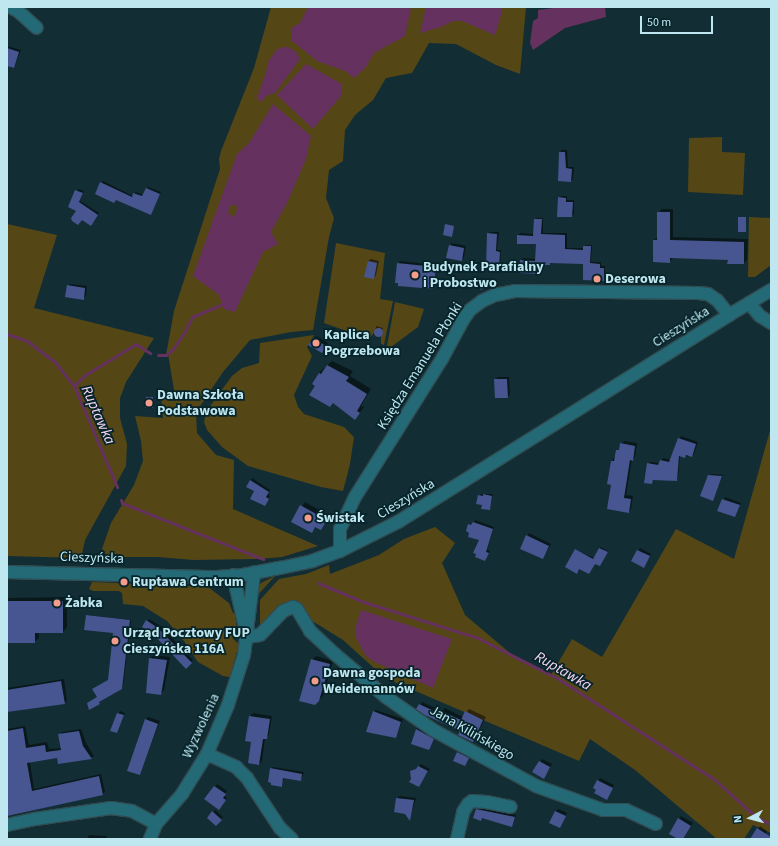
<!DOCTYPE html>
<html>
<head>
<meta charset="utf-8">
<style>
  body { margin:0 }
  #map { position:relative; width:778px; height:846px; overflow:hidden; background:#122e34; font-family:"Source Sans 3",sans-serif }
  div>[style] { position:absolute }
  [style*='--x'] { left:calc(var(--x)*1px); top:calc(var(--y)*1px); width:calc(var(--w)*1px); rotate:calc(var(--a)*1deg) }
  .green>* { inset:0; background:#554616 }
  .water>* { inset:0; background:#65315f }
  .shadow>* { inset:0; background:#0007 }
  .stream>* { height:3px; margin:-1.5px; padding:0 1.5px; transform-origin:1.5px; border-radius:1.5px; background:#65315f }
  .building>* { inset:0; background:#475691 }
  .round { border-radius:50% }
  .roads { filter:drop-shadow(1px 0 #314c52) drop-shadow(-1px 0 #314c52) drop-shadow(0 1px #314c52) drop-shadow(0 -1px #314c52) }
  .street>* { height:12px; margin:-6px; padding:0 6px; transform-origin:6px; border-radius:6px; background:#236a76 }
  .secondary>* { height:12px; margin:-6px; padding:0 6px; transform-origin:6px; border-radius:6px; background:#236a76 }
  .dots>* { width:11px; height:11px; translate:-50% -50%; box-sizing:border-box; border:2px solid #07242a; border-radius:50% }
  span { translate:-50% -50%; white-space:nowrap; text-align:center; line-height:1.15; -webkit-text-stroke:3.5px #07242a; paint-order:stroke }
  .poi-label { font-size:14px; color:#bee7f0; font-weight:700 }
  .left { translate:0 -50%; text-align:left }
  .street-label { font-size:14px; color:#bee7f0 }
  .water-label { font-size:15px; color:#f7d6f1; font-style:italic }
  .frame { position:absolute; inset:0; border:8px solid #bee7f0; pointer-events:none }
  .north { position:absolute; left:730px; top:798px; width:40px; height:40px; -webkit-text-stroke:3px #07242a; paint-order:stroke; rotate:264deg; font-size:11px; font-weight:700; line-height:16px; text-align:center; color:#bee7f0 }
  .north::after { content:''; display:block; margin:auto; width:14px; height:18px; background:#bee7f0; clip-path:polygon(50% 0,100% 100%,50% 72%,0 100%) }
  .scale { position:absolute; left:640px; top:16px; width:73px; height:18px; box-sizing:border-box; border:2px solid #bee7f0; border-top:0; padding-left:5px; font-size:12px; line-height:14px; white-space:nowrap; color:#bee7f0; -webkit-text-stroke:3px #07242a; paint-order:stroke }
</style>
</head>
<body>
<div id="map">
  <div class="green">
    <div style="clip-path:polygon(271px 7px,526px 7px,520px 74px,496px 65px,456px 44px,429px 43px,412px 73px,386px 78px,373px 100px,355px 115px,345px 130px,343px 161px,329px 170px,326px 198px,334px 218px,329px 237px,313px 330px,291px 332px,250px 340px,223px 372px,196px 412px,197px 433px,216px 455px,234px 460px,233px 509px,318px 546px,282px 557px,258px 559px,194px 560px,158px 557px,108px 557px,102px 549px,111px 523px,134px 485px,143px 461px,141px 441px,135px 416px,163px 418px,161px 395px,175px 396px,168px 354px,166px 355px,174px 311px,220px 169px,219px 159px,221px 151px,254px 68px)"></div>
    <div style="clip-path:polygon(722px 137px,722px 152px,745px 153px,743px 195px,688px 192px,689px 138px)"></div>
    <div style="clip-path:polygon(749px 217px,771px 218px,771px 265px,755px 277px,748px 277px)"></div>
    <div style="clip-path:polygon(7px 224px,57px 235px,34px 308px,154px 338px,126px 382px,120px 398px,120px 418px,127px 444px,126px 466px,85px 540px,81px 558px,7px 556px)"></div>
    <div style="clip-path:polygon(336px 243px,385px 253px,380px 299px,393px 301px,384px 345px,381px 344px,381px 336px,379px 329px,376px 330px,369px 339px,324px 323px)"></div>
    <div style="clip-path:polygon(395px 302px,424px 309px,418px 327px,391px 347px,387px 346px)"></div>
    <div style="clip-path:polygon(314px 335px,307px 347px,312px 356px,294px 395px,298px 407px,304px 414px,344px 427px,354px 437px,350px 464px,343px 491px,321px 487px,248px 466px,222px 447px,207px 430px,204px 422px,206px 414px,211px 405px,232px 376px,242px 368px,259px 363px,260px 343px)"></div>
    <div style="clip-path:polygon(771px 427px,771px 833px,753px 825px,744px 839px,717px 839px,635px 770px,590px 739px,579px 761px,385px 678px,343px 640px,309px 619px,297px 602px,292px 602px,260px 629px,260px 600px,279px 579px,306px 574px,329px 565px,330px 574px,379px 555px,404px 539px,435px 527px,455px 543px,442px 563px,465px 615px,516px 658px,551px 675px,572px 639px,602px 657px,676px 529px,734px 559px)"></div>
    <div style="clip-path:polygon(275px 576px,256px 597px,256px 591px,261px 583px)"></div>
    <div style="clip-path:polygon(92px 582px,208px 587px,229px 603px,233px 613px,235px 613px,237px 629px,232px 633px,233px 639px,239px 644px,230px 677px,223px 676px,198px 662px,184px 641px,167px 621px,143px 606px,123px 604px,122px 593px,119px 591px,93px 591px,89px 589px)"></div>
  </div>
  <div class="water">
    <div style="clip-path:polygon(308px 7px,411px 7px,405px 36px,374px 53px,366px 67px,354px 78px,345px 71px,317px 61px,291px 40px,291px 28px,300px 23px)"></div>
    <div style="clip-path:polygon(426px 7px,501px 7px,502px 12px,495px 35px,462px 21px,453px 21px,441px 27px,420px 33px)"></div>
    <div style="clip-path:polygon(561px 7px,605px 7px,606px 17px,565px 28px,533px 50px,530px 43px,533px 21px,538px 18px,538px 10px)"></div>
    <div style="clip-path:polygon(284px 47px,288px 47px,296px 52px,300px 59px,275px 93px,268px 95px,260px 102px,257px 98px,266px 73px,268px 62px,277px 49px)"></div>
    <div style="clip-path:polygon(306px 64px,342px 84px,341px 96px,313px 129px,277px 95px)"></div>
    <div style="clip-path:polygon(evenodd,273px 104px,311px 136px,306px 159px,287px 203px,271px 232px,278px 244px,263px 252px,235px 312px,224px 309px,219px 295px,193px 276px,237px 154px,249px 143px,273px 104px,231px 205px,235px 205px,237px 207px,236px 214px,232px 217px,228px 212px,231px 205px)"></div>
    <div style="clip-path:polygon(361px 610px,452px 639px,433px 688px,375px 662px,366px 656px,355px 636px,356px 626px)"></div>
  </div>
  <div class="shadow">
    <div style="clip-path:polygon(7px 46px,21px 50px,14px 68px,7px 66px)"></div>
    <div style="clip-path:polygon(771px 100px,771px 117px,770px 116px)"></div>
    <div style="clip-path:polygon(562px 150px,567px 150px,568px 167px,574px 167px,573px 179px,571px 181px,560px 152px)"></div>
    <div style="clip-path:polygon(103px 181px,133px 196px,136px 192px,144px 195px,148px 187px,161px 192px,152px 212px,96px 193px)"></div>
    <div style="clip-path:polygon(78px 189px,84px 191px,80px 201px,99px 213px,93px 223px,77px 210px,69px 207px)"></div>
    <div style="clip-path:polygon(561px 196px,567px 196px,567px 200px,574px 200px,574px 214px,572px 216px,559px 198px)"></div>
    <div style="clip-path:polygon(662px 209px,673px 209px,673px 237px,748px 239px,747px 260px,744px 263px,729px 259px,673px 258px,669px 262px,654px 240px,658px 237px,658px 213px)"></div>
    <div style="clip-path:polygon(537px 218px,543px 218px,543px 233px,567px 233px,567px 248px,584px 248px,586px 245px,592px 245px,591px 262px,601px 262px,601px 266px,605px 266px,605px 278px,603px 280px,584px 263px,552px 262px,550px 264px,542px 264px,541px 271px,539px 273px,521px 260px,523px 258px,536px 259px,537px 243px,518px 235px,520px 233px,534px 234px,535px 219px)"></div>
    <div style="clip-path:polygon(490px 232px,499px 232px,497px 250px,501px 250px,500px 266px,498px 268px,488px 233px)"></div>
    <div style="clip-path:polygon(452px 243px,466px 246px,464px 257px,462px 260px,450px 246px)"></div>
    <div style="clip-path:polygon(371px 259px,379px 261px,376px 275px,374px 278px,368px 261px)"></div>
    <div style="clip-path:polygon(400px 261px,437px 265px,435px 286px,433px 288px,399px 282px,398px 264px)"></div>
    <div style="clip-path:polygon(70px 284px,87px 286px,86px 296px,83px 299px,68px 286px)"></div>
    <div style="clip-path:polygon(376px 326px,383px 328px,380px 335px,375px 334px)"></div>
    <div style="clip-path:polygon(316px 336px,328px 343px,322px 352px,310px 345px)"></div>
    <div style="clip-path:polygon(332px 361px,353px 371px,350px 376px,371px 389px,361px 406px,364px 407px,355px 419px,316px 386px,319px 373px)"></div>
    <div style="clip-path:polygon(498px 377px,509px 377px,510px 394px,508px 397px,496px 397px,495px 380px)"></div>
    <div style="clip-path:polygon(681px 436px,698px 442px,694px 454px,684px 457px,680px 456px,678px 478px,676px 480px,654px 479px,652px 483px,648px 464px,650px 462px,660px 463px,663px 458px,671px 460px)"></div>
    <div style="clip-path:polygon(624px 441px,637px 443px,635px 457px,632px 459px,626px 495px,633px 496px,631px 509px,629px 512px,612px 484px,612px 461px)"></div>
    <div style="clip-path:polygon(711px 474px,723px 475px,712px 499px,709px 476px)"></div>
    <div style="clip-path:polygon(252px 478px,270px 490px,268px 495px,270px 496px,265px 505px,255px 491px,247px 486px)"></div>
    <div style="clip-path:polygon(481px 494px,493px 494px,490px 509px,483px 504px,479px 496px)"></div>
    <div style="clip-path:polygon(725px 497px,741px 503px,735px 516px,719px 510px)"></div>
    <div style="clip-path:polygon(305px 502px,330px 516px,321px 529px,316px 526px,311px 532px,293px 521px)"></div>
    <div style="clip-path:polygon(475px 520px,494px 527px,487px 550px,490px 551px,486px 558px,476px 526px,470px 524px,473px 524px)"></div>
    <div style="clip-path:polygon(529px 533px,551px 544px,543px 558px,527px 536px)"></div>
    <div style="clip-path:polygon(600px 547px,608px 551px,601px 564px,576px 550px,594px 558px)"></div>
    <div style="clip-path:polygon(640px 548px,651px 554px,644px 567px,632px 561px)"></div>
    <div style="clip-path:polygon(67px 597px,67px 627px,63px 632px,39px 632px,39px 638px,34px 642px,7px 642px,7px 598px)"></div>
    <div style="clip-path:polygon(87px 615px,131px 620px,123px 687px,100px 700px,100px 703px,90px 709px,109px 680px,114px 632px)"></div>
    <div style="clip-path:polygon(149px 619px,161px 626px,193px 660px,186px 667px,153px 633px,147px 621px)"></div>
    <div style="clip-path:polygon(154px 655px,170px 657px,164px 690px,160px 694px,150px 658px)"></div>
    <div style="clip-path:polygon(316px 656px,333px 661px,323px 696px,315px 704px,312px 660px)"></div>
    <div style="clip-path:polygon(64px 679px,67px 701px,64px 704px,7px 711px,7px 688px)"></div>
    <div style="clip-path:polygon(422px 702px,442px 711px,445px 708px,463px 717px,469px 709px,486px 717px,473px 741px,461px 730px,420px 705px)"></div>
    <div style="clip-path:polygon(376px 710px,403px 719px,396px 737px,373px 712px)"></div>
    <div style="clip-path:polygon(120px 711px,125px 713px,117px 732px,111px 730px)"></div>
    <div style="clip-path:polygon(253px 713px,272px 716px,269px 735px,265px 738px,262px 761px,259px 764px,252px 741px,250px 716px)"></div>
    <div style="clip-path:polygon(148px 717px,160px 721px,140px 774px,146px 719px)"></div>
    <div style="clip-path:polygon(25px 726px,29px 745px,47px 742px,49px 749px,62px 748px,59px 735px,62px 732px,81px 729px,86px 743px,94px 756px,91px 758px,58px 757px,30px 762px,34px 789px,101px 774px,105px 792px,103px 794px,7px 815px,7px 729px)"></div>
    <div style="clip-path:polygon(419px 727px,436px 737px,428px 749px,416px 729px)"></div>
    <div style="clip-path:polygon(459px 752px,469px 757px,465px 764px,458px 753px)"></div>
    <div style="clip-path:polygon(542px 759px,552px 764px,544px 777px,540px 762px)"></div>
    <div style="clip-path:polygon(421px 764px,430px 769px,419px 786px,421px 769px,421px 767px,418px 768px)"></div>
    <div style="clip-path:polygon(273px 767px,304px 772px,302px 778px,300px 780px,284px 777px,282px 786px,271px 769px)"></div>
    <div style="clip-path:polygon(600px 778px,614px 785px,607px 799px,594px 788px)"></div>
    <div style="clip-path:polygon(217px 784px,227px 791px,224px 796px,227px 798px,221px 806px,206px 799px)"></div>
    <div style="clip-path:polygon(400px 796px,416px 798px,410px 819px,397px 798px)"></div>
    <div style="clip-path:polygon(478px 807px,516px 815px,513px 824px,511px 826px,483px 817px,480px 820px,476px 809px)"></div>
    <div style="clip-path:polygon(558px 809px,567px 813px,560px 826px,556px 811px)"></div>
    <div style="clip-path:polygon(215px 810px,223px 817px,218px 823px,208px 818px)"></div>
    <div style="clip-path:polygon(681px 816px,693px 823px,684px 838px,680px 839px,670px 833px)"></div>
    <div style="clip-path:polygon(760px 826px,767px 831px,762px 839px,751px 839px)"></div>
    <div style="clip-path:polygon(89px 835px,107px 836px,106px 839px,87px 839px)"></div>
  </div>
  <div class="stream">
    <div style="--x:7;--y:334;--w:21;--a:19"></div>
    <div style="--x:27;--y:341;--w:35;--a:37"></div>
    <div style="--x:55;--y:362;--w:31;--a:52"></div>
    <div style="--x:74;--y:386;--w:110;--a:66.9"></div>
    <div style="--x:158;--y:355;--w:8;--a:0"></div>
    <div style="--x:166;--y:355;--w:9;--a:-41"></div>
    <div style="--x:173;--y:349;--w:22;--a:-56"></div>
    <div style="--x:185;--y:331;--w:16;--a:-63"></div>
    <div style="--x:192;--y:317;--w:34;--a:-23"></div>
    <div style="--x:74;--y:386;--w:16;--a:-45"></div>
    <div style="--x:85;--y:375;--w:60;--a:-31.3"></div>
    <div style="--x:136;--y:344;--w:17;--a:33"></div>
    <div style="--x:121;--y:500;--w:3;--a:72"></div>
    <div style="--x:122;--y:503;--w:152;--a:21.7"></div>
    <div style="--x:318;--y:583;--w:50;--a:22.4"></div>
    <div style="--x:364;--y:602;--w:120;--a:17.5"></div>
    <div style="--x:478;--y:638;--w:89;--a:26.9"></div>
    <div style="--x:557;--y:678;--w:187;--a:32.8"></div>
    <div style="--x:714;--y:779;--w:55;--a:42.1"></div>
    <div style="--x:755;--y:816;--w:18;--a:29"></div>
  </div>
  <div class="building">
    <div style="clip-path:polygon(7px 48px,19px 52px,14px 68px,7px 66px)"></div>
    <div style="clip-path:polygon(559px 152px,565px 152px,566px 168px,572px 169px,571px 182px,558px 181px)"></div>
    <div style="clip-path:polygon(100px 182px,132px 197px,133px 193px,142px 196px,146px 188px,160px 194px,151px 215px,116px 200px,114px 203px,95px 194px)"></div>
    <div style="clip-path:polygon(75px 190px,83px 193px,79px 202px,98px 215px,91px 226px,82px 220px,78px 225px,72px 221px,71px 218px,76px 211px,68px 207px)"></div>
    <div style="clip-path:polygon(558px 197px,566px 198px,566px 202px,573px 202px,572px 217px,557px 217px)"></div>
    <div style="clip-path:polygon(657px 212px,670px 212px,670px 240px,744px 242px,744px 264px,727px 264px,728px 260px,670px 258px,670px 263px,653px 262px,653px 240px,657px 240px)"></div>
    <div style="clip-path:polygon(738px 217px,746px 217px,746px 232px,738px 232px)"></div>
    <div style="clip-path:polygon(534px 219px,542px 219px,541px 234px,565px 235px,565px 249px,583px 250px,583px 246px,591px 246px,590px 263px,600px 264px,600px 268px,604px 268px,604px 281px,583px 280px,583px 264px,550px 263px,550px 265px,540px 265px,540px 274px,520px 273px,520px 260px,535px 261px,536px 244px,517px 244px,517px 235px,533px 236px)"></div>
    <div style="clip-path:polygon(445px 224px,454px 226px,452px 237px,443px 235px)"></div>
    <div style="clip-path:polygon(487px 233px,497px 234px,496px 251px,500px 252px,499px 269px,486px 268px)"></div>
    <div style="clip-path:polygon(449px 245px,464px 248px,462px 261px,446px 258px)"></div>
    <div style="clip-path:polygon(368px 261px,377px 263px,374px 279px,364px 277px)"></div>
    <div style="clip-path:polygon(397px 263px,436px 267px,434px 289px,398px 286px,398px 283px,395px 283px)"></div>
    <div style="clip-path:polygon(485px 279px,489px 285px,481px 290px,477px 284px)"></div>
    <div style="clip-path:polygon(67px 285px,85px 288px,84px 300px,65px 297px)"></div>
    <div class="round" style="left:373.5px;top:327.5px;width:9px;height:9px"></div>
    <div style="clip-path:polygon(313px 338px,326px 346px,322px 353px,308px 345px)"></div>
    <div style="clip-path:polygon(327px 365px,349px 377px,346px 381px,367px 394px,357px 411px,360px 413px,355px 420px,333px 403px,330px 407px,309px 395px,315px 386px,312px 384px,319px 373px,321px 374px)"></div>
    <div style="clip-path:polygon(494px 379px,507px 379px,508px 398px,495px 398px)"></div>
    <div style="clip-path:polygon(146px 397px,153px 397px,153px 408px,145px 408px)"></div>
    <div style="clip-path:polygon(678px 438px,696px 444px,692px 457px,686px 455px,685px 458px,679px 456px,677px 481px,653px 480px,652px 484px,644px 483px,647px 463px,658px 465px,660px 460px,669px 462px)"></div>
    <div style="clip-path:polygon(620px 443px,635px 446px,633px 461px,630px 460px,624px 498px,631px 499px,629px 513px,607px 509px,611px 485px,607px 484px,611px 461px,614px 461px,616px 450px,619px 450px)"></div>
    <div style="clip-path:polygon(708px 475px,722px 476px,713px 501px,700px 496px)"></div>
    <div style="clip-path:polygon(250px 480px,269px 492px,266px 497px,269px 499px,265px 506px,250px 499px,254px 491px,246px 487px)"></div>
    <div style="clip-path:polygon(483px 494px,492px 496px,490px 510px,481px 509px,482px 505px,476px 504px,478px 495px,483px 496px)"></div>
    <div style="clip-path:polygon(722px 499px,740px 505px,735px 517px,717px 511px)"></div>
    <div style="clip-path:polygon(300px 505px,327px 520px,321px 530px,315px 527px,312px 533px,291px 522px)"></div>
    <div style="clip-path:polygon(473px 522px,493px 529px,486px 552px,489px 553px,485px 561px,475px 557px,476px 554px,473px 553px,479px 540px,468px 537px,469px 533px,466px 531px,468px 524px,471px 525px)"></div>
    <div style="clip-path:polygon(526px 535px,549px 546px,543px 559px,520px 549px)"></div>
    <div style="clip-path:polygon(599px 548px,608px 552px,600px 566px,595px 564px,589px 574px,579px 569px,577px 574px,565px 567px,575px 549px,593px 559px)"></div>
    <div style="clip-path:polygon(637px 550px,650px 556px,644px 568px,631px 561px)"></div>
    <div style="clip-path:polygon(7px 601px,63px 601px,63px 633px,35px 633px,35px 643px,7px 643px)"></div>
    <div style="clip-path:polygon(86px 615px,130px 620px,122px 689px,99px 702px,100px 704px,89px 710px,87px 703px,97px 697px,92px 689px,108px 680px,113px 633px,84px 630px)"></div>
    <div style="clip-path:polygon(146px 620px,158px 628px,192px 663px,186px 669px,153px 634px,142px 627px)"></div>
    <div style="clip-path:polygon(149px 658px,167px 660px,161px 695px,146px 693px)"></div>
    <div style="clip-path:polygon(311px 659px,330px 664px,319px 701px,315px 705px,299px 701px)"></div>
    <div style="clip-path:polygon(61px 681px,65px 704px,7px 712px,7px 690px)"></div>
    <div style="clip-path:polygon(419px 704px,440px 714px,441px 711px,461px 720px,465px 711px,483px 720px,473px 742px,458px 735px,460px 731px,425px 715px,416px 709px)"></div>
    <div style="clip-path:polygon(373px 711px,401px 722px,396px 738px,366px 732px)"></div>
    <div style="clip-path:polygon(117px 713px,124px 715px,117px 733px,110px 731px)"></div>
    <div style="clip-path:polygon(249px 716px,270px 719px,267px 739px,263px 739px,259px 765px,248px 763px,251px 742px,245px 741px)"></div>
    <div style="clip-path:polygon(145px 719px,158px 724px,140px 775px,127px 771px)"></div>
    <div style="clip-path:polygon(23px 728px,26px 748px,45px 745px,46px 752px,61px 750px,58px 734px,79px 731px,83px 746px,92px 759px,58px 764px,57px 758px,27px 763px,32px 791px,99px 776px,103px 795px,7px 816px,7px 731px)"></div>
    <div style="clip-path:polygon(416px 729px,434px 739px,429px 750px,411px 744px)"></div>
    <div style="clip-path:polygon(457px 752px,469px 758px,465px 766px,453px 761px)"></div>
    <div style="clip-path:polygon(539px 761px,550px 767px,544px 779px,532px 772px)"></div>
    <div style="clip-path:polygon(418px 766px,428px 771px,419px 787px,409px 782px,411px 779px,410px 771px,416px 769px)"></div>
    <div style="clip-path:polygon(270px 768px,302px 774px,301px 781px,283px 778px,282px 787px,271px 785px,271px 783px,268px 782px)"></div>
    <div style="clip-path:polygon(597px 780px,613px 788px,607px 800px,594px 793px,596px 790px,593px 788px)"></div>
    <div style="clip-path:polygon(214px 786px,226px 794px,223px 798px,226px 800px,219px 810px,204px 799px)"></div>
    <div style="clip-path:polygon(396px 798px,414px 800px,410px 821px,405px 814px,394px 812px)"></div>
    <div style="clip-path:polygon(476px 809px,515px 817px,512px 827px,482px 818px,481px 821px,473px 818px)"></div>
    <div style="clip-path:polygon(212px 811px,222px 820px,216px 826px,207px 818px)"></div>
    <div style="clip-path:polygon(555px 811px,566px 816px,560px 828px,549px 823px)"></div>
    <div style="clip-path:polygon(678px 818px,691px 826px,683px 839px,678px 839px,669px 834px)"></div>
    <div style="clip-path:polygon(757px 828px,771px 837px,771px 839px,750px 839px)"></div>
  </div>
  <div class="roads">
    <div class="street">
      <div style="--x:10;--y:7;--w:9;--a:27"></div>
      <div style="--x:18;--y:11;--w:25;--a:42"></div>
      <div style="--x:749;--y:303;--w:17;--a:50"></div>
      <div style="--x:760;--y:316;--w:13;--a:32"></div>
      <div style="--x:340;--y:551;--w:22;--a:-90"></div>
      <div style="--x:340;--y:529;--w:35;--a:-65"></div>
      <div style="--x:355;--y:497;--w:165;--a:-57.8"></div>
      <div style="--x:443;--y:357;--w:42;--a:-61.6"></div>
      <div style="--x:463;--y:320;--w:12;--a:-55"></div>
      <div style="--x:470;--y:310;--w:15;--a:-37"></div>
      <div style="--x:482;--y:301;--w:14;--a:-25"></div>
      <div style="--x:495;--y:295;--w:20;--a:-11"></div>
      <div style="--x:515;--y:291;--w:183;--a:0.6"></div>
      <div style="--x:698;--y:293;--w:10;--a:6"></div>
      <div style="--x:708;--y:294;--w:11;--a:34"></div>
      <div style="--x:717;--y:300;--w:19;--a:51"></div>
      <div style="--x:247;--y:637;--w:13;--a:-9"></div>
      <div style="--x:260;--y:635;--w:33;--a:-46"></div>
      <div style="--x:283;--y:611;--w:11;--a:-22"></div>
      <div style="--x:293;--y:607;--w:4;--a:27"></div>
      <div style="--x:297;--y:609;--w:26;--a:59"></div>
      <div style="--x:310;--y:631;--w:35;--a:43"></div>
      <div style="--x:336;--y:655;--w:65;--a:40"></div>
      <div style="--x:386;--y:697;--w:57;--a:35.1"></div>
      <div style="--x:433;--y:730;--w:117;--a:28.5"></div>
      <div style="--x:536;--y:786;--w:71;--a:19.7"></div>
      <div style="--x:603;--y:810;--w:23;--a:0"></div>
      <div style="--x:626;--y:810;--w:33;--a:25"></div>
      <div style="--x:207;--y:754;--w:32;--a:24"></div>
      <div style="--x:236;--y:767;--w:16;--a:45"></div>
      <div style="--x:247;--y:778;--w:60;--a:56.6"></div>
      <div style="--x:280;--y:828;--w:16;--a:43"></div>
      <div style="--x:7;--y:825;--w:29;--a:-12"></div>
      <div style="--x:35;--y:819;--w:77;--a:-8.2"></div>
      <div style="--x:111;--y:808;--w:21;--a:8"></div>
      <div style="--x:132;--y:811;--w:27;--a:28"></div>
      <div style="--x:457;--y:839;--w:28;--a:-77"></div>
      <div style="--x:463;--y:812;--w:9;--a:-58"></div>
      <div style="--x:468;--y:804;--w:5;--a:-37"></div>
      <div style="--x:472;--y:801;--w:14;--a:4"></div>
      <div style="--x:486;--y:802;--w:25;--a:11"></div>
    </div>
    <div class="secondary">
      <div style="--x:7;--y:572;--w:210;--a:1.4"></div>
      <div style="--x:217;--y:577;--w:26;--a:-4"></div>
      <div style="--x:243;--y:575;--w:38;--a:-11"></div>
      <div style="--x:280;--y:568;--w:33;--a:-12"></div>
      <div style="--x:312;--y:561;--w:30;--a:-20"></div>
      <div style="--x:340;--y:551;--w:65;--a:-26.6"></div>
      <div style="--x:398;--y:522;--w:390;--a:-32"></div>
      <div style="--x:729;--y:315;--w:49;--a:-30.8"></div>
      <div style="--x:233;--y:575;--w:53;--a:77"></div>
      <div style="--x:150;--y:839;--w:16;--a:-68"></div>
      <div style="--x:156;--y:824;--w:40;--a:-49"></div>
      <div style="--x:182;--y:794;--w:47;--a:-58"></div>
      <div style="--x:207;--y:754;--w:53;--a:-66.8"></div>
      <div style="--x:228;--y:705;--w:52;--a:-72.3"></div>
      <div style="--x:244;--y:655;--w:83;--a:-83"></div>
    </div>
  </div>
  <div class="dots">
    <div style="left:415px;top:275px;background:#f49d8c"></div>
    <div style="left:597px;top:279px;background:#f49d8c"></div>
    <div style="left:316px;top:343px;background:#f49d8c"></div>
    <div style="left:149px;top:403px;background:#f49d8c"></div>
    <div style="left:308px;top:518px;background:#f49d8c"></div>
    <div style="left:124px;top:582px;background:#f49d8c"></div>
    <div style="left:57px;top:603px;background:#f49d8c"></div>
    <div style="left:115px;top:641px;background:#f49d8c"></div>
    <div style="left:315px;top:681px;background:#f49d8c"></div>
  </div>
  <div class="poi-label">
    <span class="left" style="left:423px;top:275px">Budynek Parafialny<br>i Probostwo</span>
    <span class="left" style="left:605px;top:279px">Deserowa</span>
    <span class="left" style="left:324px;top:343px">Kaplica<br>Pogrzebowa</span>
    <span class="left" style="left:157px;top:403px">Dawna Szkoła<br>Podstawowa</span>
    <span class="left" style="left:316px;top:518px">Świstak</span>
    <span class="left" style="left:132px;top:582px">Ruptawa Centrum</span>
    <span class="left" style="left:65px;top:603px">Żabka</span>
    <span class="left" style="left:123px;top:641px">Urząd Pocztowy FUP<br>Cieszyńska 116A</span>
    <span class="left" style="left:323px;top:681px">Dawna gospoda<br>Weidemannów</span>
  </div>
  <div class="street-label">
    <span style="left:681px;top:327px;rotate:-32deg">Cieszyńska</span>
    <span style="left:420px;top:366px;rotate:-58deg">Księdza Emanuela Płonki</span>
    <span style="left:406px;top:499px;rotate:-31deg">Cieszyńska</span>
    <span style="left:92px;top:558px;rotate:2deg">Cieszyńska</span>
    <span style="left:201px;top:726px;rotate:-65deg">Wyzwolenia</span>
    <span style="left:472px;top:733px;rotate:30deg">Jana Kilińskiego</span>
  </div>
  <div class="water-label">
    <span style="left:98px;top:415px;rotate:66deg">Ruptawka</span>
    <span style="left:563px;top:671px;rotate:30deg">Ruptawka</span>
  </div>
  <div class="frame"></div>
  <div class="north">N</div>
  <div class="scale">50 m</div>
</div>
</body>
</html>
